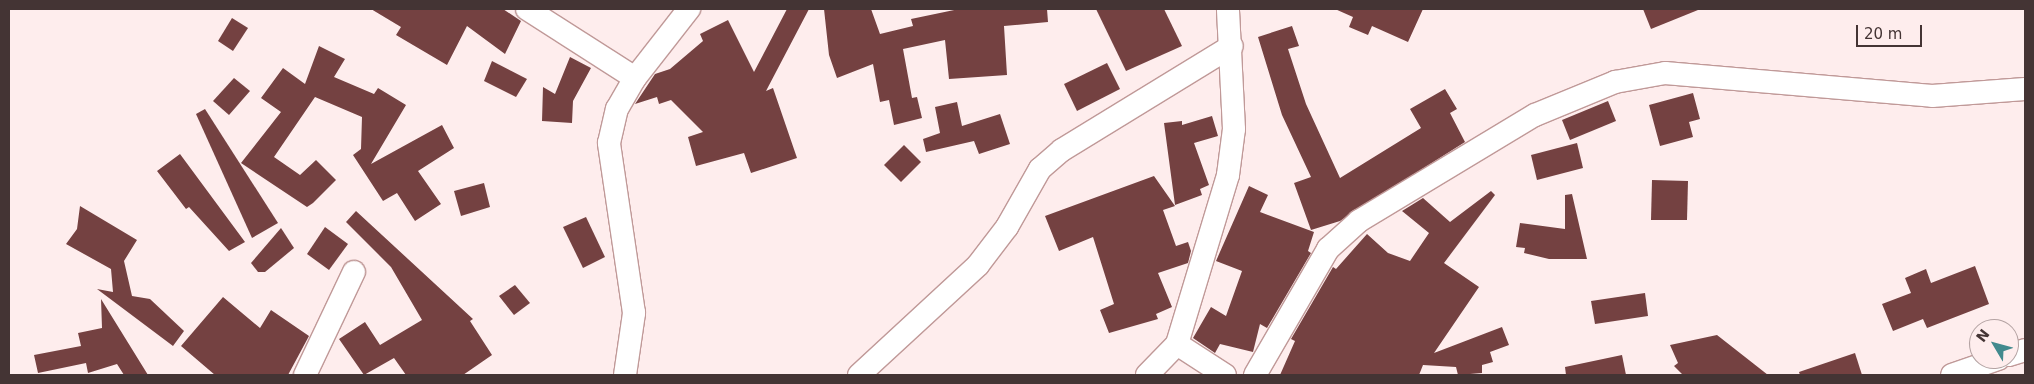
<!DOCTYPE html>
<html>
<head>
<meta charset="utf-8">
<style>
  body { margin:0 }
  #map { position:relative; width:2034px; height:384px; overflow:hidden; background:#feeded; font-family:"DejaVu Sans",sans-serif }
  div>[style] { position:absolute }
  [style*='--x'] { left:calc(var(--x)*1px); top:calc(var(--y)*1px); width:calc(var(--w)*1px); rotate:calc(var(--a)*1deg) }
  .building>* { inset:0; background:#744141 }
  .roads { filter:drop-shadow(1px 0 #c09998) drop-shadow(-1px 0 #c09998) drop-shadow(0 1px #c09998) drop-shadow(0 -1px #c09998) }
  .minor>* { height:22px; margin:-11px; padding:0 11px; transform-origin:11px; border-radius:11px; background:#fff }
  span { translate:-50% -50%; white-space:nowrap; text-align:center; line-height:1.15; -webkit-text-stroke:5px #feeded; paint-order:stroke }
  .frame { position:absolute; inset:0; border:10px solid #443434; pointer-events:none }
  .north { position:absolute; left:1969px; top:319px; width:50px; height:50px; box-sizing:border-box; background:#feeded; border:1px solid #b4a3a3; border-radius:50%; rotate:307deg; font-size:14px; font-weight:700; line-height:20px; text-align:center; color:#443434 }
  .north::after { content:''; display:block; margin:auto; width:18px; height:22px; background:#428a8e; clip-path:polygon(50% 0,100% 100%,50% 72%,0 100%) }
  .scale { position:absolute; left:1856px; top:25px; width:66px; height:22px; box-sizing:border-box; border:2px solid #443434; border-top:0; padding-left:6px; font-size:15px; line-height:18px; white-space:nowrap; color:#443434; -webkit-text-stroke:4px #feeded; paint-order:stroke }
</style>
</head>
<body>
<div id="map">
  <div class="building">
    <div style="clip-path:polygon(371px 9px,503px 9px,521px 21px,505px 54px,467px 26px,447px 65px,396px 35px,401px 27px)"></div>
    <div style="clip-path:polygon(787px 9px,809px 9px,766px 91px,773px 88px,797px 158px,751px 173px,744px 153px,696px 166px,688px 137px,703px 132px,671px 100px,659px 104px,657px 97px,635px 104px,655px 74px,670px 69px,703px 41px,700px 34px,728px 20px,754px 72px)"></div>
    <div style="clip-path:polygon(824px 9px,871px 9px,880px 34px,913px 26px,911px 19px,959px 9px,1047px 9px,1048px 22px,1004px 26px,1007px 75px,949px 79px,945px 40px,903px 49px,912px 98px,917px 97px,922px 118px,894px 125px,889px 100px,880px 102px,873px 64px,837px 78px,829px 55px)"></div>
    <div style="clip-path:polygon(1096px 9px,1164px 9px,1182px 46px,1126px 71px)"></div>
    <div style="clip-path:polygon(1335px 9px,1423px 9px,1408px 42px,1372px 26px,1368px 35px,1349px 27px,1353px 17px)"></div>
    <div style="clip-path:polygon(1643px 9px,1698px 9px,1698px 10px,1651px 29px)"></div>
    <div style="clip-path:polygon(232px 18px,248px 28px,233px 51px,218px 41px)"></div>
    <div style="clip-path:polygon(1292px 26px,1299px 46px,1288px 49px,1306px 104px,1340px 178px,1421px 128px,1410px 109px,1445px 89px,1457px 109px,1450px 113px,1465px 142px,1340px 221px,1311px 230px,1294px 183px,1311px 177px,1282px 115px,1258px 37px)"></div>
    <div style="clip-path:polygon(319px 46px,345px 59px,334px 77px,374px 94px,378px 88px,406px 105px,371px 164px,442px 125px,454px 148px,418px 171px,441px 204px,415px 221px,397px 193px,383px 201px,353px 155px,361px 149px,362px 117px,315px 97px,274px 157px,300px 175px,316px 160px,336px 180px,313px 203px,307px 207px,241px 163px,281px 112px,261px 98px,283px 68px,305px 84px)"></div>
    <div style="clip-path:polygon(570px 57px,591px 68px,573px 101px,572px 123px,542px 121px,543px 87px,555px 94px)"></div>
    <div style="clip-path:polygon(492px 61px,527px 79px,516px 97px,484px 81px)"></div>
    <div style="clip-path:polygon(1107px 63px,1120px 89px,1077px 111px,1064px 84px)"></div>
    <div style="clip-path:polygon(234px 78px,250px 91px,229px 115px,213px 101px)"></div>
    <div style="clip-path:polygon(1693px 93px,1700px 119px,1689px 122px,1693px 137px,1660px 146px,1649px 105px)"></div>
    <div style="clip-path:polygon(1608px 101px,1616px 121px,1570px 140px,1562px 120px)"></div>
    <div style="clip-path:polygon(957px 102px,962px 126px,1000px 114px,1010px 144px,979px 154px,974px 141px,926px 152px,923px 139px,940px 133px,935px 107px)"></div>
    <div style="clip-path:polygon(205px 109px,278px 223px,252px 238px,196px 114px)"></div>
    <div style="clip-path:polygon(1212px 116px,1218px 136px,1194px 143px,1209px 185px,1200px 189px,1202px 195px,1175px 205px,1164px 123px,1182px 121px,1182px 125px)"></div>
    <div style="clip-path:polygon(1577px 143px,1583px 168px,1537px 180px,1531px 155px)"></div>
    <div style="clip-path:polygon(904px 145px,921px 162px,901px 182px,884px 165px)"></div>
    <div style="clip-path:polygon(180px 154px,245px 242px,229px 251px,189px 207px,186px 209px,157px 171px)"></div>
    <div style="clip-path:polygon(1154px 176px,1175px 206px,1163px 210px,1176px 246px,1188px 242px,1191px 251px,1188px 263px,1158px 273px,1172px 307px,1156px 314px,1158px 319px,1109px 333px,1100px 310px,1114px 304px,1093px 237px,1059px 251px,1045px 216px)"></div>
    <div style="clip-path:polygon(1652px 180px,1688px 181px,1687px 220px,1651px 220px)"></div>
    <div style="clip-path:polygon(484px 183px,490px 207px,461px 216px,454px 191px)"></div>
    <div style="clip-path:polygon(1249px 186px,1268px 195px,1260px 212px,1314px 232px,1308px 251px,1311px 253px,1267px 328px,1260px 324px,1253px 352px,1220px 344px,1215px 353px,1193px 338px,1211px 307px,1226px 316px,1242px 271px,1216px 261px)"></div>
    <div style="clip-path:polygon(1491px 191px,1495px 195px,1444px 263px,1479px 287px,1434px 353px,1502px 327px,1509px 345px,1490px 352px,1493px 362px,1482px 365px,1482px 373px,1458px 375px,1456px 367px,1423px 365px,1419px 375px,1280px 375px,1295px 341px,1291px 339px,1333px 267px,1336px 269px,1367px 234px,1388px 253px,1410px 261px,1429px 233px,1402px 211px,1423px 198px,1450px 222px)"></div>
    <div style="clip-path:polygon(1572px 194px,1587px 259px,1549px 259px,1524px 253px,1525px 248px,1516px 247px,1520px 223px,1565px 229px,1565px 195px)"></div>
    <div style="clip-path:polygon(80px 206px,137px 240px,124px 261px,132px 296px,150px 299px,184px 331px,173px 346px,97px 289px,113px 292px,111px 269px,66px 244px,77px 229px)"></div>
    <div style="clip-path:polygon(356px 211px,473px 319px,470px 321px,492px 355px,463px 375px,406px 375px,394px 358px,364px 375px,339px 339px,365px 322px,380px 345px,422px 320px,391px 267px,346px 222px)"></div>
    <div style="clip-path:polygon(586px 217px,605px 257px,583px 268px,563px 227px)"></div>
    <div style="clip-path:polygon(325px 227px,348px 244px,329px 270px,307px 254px)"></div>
    <div style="clip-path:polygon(281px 228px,294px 248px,265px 272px,258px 272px,251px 263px)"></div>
    <div style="clip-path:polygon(1975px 266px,1989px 304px,1927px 328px,1923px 319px,1893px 331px,1882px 304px,1911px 293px,1905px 278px,1926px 269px,1931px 283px)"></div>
    <div style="clip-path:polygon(515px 285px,530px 303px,514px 315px,499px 296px)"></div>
    <div style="clip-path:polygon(1645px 293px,1648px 316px,1595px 324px,1591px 301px)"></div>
    <div style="clip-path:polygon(223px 297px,260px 328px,271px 310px,309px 336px,288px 375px,215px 375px,181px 346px)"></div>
    <div style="clip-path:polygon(101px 299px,148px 375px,124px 375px,117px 364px,88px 373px,86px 363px,38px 373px,34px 355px,81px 346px,78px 333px,102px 328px)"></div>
    <div style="clip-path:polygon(1717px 335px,1768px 375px,1683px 375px,1674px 366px,1678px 363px,1670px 345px)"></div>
    <div style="clip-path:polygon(1855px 353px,1862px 375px,1800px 375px,1799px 372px)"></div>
    <div style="clip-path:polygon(1622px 355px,1626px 375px,1566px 375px,1565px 367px)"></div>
  </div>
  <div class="roads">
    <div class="minor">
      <div style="--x:527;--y:9;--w:128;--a:32.6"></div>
      <div style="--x:1177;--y:344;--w:57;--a:32.9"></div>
      <div style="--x:2009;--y:355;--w:17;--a:-17"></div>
      <div style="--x:305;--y:375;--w:114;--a:-64.6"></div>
      <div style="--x:625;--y:375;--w:63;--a:-81.7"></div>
      <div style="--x:634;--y:313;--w:172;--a:-98.4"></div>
      <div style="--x:609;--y:143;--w:35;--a:-77"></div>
      <div style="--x:617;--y:109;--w:36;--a:-60"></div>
      <div style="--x:635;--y:78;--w:88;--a:-52"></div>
      <div style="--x:859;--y:375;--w:162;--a:-42.7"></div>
      <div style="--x:978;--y:265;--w:48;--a:-52.7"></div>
      <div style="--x:1007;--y:227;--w:67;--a:-60.4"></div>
      <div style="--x:1040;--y:169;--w:29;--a:-41"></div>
      <div style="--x:1062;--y:150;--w:199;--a:-31.5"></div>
      <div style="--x:1147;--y:375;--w:43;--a:-45.9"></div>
      <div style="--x:1177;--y:344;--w:177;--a:-73.2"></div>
      <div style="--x:1228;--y:175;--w:46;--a:-82.6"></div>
      <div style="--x:1234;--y:129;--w:120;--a:-92.9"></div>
      <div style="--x:1255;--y:375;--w:146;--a:-59.9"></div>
      <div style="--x:1328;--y:249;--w:42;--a:-42.1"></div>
      <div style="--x:1359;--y:221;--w:205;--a:-31.1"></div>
      <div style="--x:1535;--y:115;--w:87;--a:-22.4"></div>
      <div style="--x:1615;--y:82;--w:51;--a:-10.2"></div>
      <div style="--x:1665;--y:73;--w:268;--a:4.9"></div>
      <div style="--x:1932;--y:96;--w:93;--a:-4.3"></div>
      <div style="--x:1952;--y:375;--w:49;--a:-19.2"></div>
    </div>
  </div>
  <div class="frame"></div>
  <div class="north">N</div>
  <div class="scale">20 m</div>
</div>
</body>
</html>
